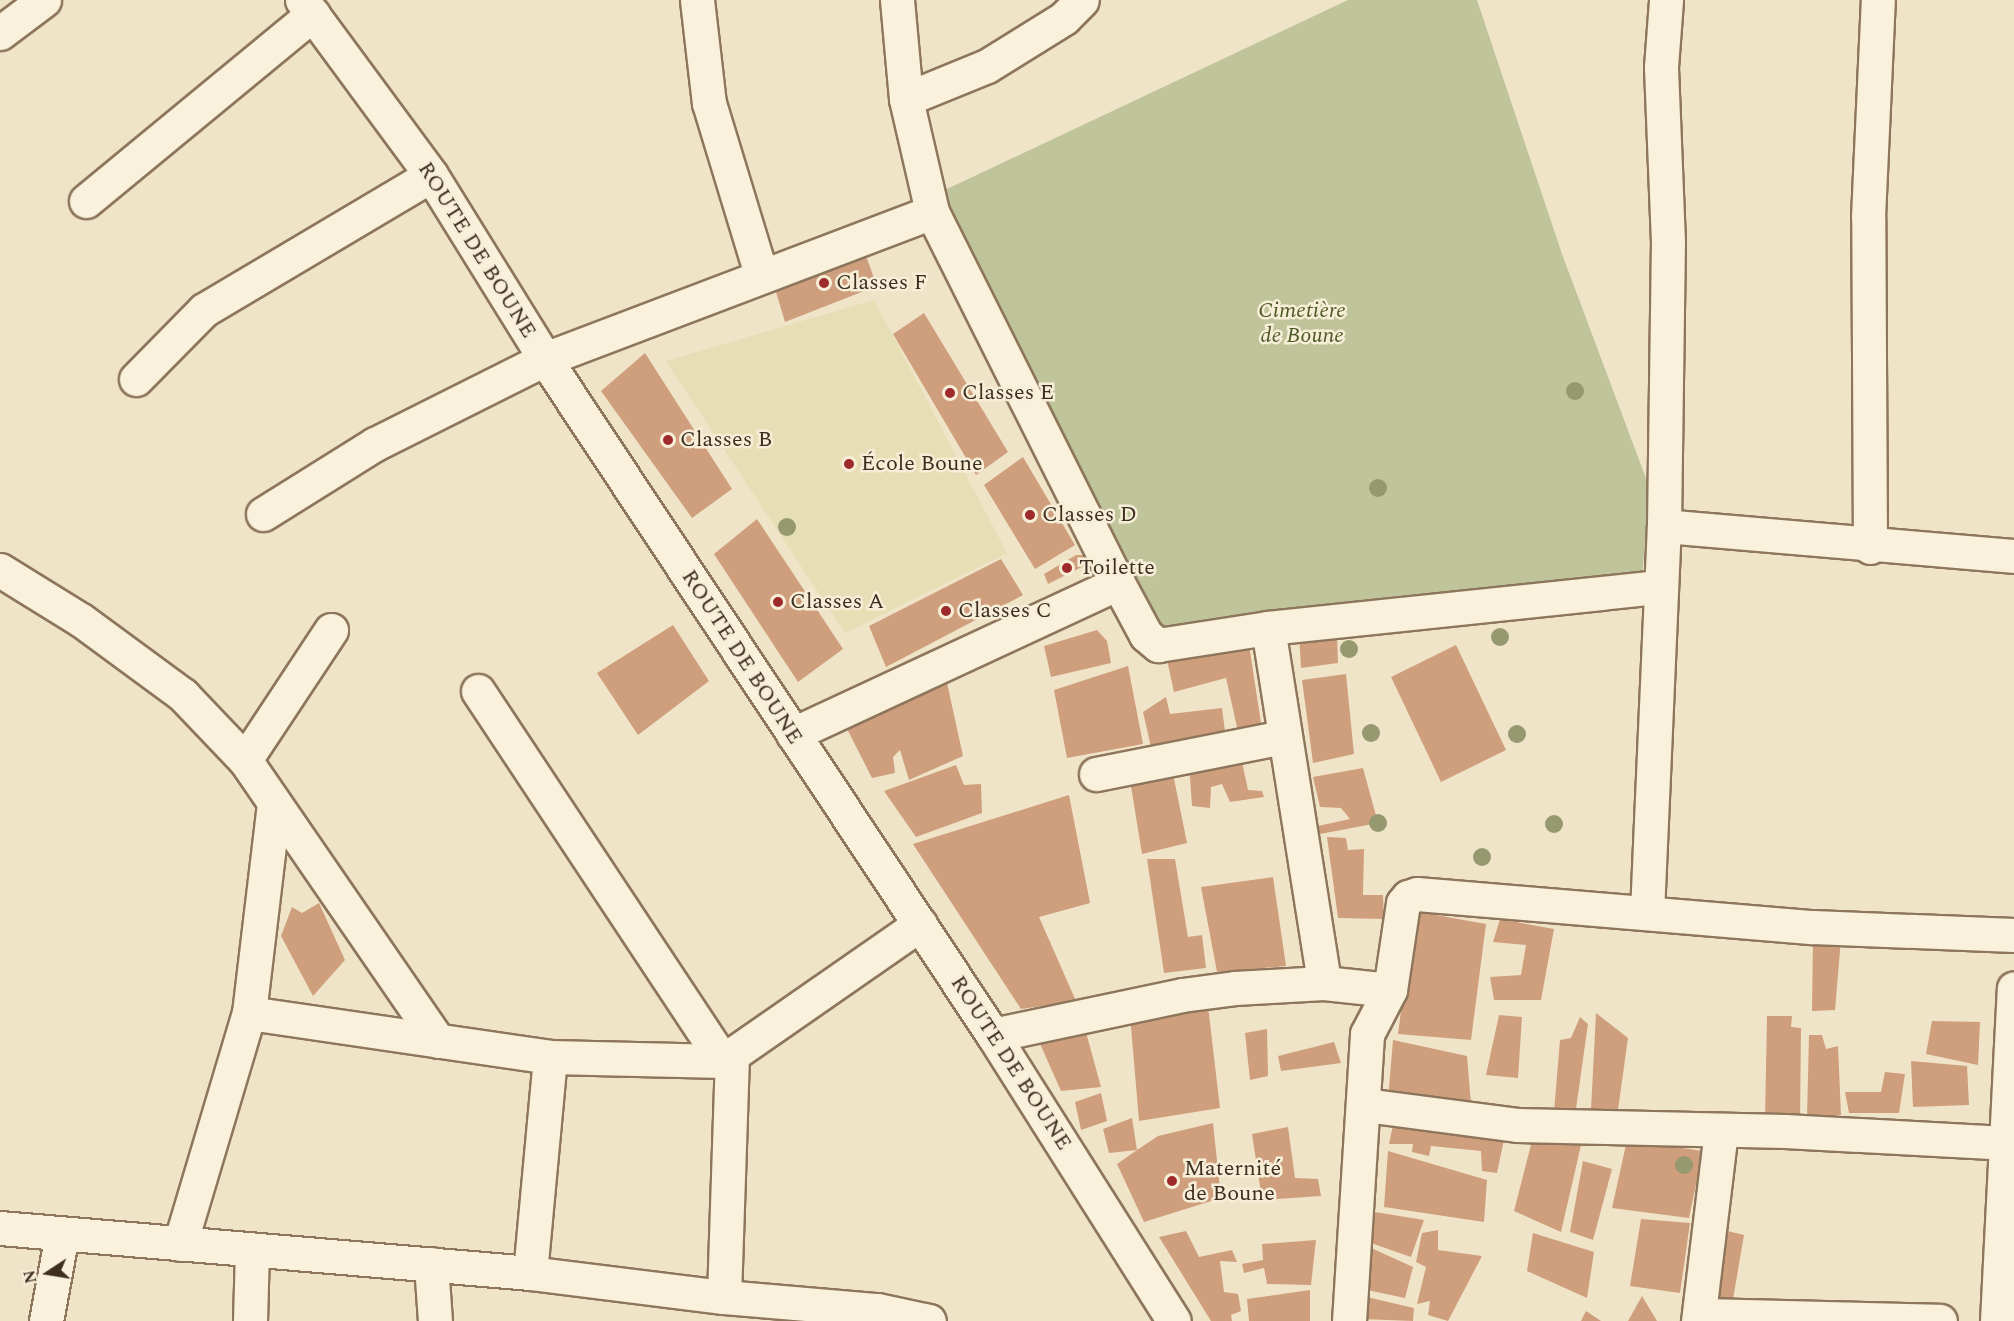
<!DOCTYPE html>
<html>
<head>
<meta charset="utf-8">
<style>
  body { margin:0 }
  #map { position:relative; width:2014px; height:1321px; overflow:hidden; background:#f0e4c8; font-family:Spectral,serif }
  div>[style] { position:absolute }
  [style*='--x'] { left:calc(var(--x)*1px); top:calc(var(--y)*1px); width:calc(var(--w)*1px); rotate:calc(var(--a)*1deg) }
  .farmland>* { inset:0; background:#e6deb5 }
  .cemetery>* { inset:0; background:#bfc49a }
  .building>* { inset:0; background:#cf9f7d }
  .roads { filter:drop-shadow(2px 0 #8d765c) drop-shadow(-2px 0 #8d765c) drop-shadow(0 2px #8d765c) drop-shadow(0 -2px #8d765c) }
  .street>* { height:33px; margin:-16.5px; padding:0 16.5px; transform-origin:16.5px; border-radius:16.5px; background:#faf1dc }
  .secondary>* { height:33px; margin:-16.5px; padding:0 16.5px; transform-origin:16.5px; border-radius:16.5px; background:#faf1dc }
  .trees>* { width:18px; height:18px; margin:-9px; border-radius:50%; background:#96986f }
  .dots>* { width:16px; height:16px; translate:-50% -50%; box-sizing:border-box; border:3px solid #f7eed8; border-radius:50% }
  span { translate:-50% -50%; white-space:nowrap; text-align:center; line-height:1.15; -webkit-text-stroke:5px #f7eed8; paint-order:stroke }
  .street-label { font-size:22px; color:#3d2e20 }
  .poi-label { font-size:22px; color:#3d2e20 }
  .left { translate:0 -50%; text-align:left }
  .park-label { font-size:22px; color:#4d5a26; font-style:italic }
  .north { position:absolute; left:18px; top:1243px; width:60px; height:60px; -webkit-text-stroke:4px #f7eed8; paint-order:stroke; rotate:258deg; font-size:16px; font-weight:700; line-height:24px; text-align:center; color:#3d2e20 }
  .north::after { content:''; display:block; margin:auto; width:21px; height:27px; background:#3d2e20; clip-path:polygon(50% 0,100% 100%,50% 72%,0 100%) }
</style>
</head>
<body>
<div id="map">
  <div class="farmland">
    <div style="clip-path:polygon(874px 300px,1007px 553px,845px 633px,666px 361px)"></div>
  </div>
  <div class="cemetery">
    <div style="clip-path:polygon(1348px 0,1477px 0,1562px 254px,1650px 489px,1642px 576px,1160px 628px,930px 197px)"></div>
  </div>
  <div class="building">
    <div style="clip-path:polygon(862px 245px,877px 286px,785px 322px,772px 279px)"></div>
    <div style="clip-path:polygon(924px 313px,1008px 452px,976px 475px,893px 334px)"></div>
    <div style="clip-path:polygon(645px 353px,732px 489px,692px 518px,601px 391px)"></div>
    <div style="clip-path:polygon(1023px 457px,1075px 545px,1035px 569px,984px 485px)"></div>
    <div style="clip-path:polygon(757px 519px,843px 649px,798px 682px,714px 554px)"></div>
    <div style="clip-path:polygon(1076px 555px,1090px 555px,1092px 562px,1048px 584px,1044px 574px)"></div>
    <div style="clip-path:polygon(1001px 559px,1023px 595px,886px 667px,869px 626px)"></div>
    <div style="clip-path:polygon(673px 625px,709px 681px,638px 735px,597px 673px)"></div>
    <div style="clip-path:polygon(1097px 630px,1107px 641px,1111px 663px,1051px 677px,1044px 646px)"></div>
    <div style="clip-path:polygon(1299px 632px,1337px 636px,1338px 663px,1301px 668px)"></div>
    <div style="clip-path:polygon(1248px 638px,1261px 723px,1239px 736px,1226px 678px,1174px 692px,1166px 655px)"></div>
    <div style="clip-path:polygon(1456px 645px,1506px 750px,1441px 782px,1391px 677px)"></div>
    <div style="clip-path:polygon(1128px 666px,1143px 744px,1067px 758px,1054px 690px)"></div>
    <div style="clip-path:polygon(944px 669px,963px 756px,909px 780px,900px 750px,893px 757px,895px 773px,872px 778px,842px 719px)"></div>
    <div style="clip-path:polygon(1346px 674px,1354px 754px,1313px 763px,1302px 680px)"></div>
    <div style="clip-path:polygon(1166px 697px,1170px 714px,1222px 708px,1225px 731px,1151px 747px,1143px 712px)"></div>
    <div style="clip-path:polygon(1241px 757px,1248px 790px,1262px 791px,1264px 797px,1230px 802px,1222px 784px,1211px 787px,1210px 808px,1192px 806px,1189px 764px)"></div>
    <div style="clip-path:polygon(1171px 764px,1187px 843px,1142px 854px,1129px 774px)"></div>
    <div style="clip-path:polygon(956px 765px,964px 785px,981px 784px,982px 813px,916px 837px,884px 791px)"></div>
    <div style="clip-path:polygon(1363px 768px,1378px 823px,1320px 834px,1318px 826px,1350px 819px,1341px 808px,1320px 807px,1313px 777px)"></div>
    <div style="clip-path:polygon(1069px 795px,1090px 903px,1039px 917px,1076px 1001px,1021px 1009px,913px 844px)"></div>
    <div style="clip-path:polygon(1327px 837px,1346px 838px,1348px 850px,1364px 849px,1363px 895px,1383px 895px,1384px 919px,1338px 918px)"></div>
    <div style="clip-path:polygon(1147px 859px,1175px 859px,1188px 937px,1202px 935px,1206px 968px,1164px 973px)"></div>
    <div style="clip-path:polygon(1273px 877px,1286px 966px,1217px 972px,1201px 887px)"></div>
    <div style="clip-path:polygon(319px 903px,345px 960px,313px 996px,281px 936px,292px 907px,302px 913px)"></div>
    <div style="clip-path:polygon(1414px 911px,1486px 924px,1471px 1040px,1398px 1034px)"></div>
    <div style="clip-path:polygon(1500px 919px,1554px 929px,1541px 1000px,1494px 1000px,1490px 977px,1521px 975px,1526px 945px,1493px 942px)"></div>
    <div style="clip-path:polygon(1813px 936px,1841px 939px,1835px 1010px,1812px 1011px)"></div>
    <div style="clip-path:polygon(1208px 1006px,1220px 1108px,1139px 1121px,1130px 1015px)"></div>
    <div style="clip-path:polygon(1596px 1013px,1628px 1038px,1618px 1110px,1591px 1109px)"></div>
    <div style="clip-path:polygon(1499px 1015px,1522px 1017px,1518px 1078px,1486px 1075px)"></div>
    <div style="clip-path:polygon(1767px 1016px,1792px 1016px,1791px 1027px,1801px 1028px,1800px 1122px,1765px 1119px)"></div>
    <div style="clip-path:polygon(1580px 1017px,1588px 1024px,1575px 1116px,1554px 1111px,1560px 1040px,1571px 1038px)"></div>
    <div style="clip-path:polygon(1932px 1021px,1980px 1022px,1978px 1065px,1926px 1054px)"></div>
    <div style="clip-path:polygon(1084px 1025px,1101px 1087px,1061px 1091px,1037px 1037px)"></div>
    <div style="clip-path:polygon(1267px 1029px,1268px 1076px,1250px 1080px,1245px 1033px)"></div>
    <div style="clip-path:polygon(1809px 1035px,1822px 1035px,1826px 1049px,1838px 1046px,1841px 1115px,1807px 1117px)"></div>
    <div style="clip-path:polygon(1393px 1040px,1467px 1056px,1471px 1104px,1388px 1099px)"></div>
    <div style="clip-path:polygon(1334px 1042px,1341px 1063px,1281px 1071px,1278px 1056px)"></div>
    <div style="clip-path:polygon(1911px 1061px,1967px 1066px,1969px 1105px,1913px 1107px)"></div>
    <div style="clip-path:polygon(1885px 1072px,1905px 1074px,1899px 1113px,1849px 1113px,1845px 1092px,1881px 1092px)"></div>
    <div style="clip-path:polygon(1101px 1093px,1107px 1121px,1081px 1130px,1075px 1102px)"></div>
    <div style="clip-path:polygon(1395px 1115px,1506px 1130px,1497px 1173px,1482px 1171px,1481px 1151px,1431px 1146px,1429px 1156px,1412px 1152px,1413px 1144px,1389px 1144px)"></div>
    <div style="clip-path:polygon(1132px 1118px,1137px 1150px,1158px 1136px,1213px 1123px,1221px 1198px,1144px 1222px,1117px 1164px,1137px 1150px,1109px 1153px,1103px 1129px)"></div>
    <div style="clip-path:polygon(1288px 1127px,1295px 1178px,1318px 1179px,1321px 1196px,1262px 1200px,1252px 1134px)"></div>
    <div style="clip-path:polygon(1534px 1133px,1582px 1141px,1561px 1232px,1514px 1211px)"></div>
    <div style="clip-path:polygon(1627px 1140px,1703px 1151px,1689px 1218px,1612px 1208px)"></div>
    <div style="clip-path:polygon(1388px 1151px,1487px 1180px,1484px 1222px,1384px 1207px)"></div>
    <div style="clip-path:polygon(1583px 1161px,1612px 1169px,1593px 1240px,1570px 1232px)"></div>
    <div style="clip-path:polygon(1375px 1212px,1424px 1220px,1411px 1257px,1371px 1243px)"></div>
    <div style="clip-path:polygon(1641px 1219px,1690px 1223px,1680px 1293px,1630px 1286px)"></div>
    <div style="clip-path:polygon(1711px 1227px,1744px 1235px,1732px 1305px,1702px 1298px)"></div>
    <div style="clip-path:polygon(1438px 1230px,1438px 1250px,1482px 1256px,1448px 1321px,1428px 1315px,1430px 1301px,1417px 1304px,1426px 1267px,1416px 1262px,1422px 1233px)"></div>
    <div style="clip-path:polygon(1186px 1231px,1199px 1257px,1232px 1250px,1237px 1262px,1220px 1261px,1224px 1292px,1238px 1294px,1241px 1311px,1231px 1315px,1232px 1321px,1211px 1321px,1159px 1237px)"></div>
    <div style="clip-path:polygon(1533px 1233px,1594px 1252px,1587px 1298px,1527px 1271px)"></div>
    <div style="clip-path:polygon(1316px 1240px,1311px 1285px,1267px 1284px,1264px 1268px,1244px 1273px,1242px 1264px,1263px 1260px,1262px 1244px)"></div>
    <div style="clip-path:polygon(1369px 1247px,1413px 1267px,1405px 1298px,1367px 1290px)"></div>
    <div style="clip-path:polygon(1310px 1290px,1310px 1321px,1249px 1321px,1247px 1299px)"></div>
    <div style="clip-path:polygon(1358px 1295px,1414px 1308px,1413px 1321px,1361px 1319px)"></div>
    <div style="clip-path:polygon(1642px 1296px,1657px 1321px,1628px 1321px)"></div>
    <div style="clip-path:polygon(1586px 1311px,1601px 1321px,1581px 1321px)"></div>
  </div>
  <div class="roads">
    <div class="street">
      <div style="--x:697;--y:0;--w:104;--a:83.4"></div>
      <div style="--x:709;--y:103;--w:179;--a:73.1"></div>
      <div style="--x:897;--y:0;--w:99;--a:84.8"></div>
      <div style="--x:906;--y:99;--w:116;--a:77"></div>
      <div style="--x:932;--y:212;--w:415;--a:63.4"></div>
      <div style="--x:1118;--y:583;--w:59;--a:61.7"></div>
      <div style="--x:1146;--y:635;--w:16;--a:40"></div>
      <div style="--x:1158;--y:645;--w:111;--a:-8.8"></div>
      <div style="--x:1268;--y:628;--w:393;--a:-6"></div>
      <div style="--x:0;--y:33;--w:55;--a:-36.9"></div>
      <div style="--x:906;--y:99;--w:87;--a:-22.2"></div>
      <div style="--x:987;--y:66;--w:91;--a:-31.9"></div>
      <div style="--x:1064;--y:18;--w:25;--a:-45"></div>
      <div style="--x:86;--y:201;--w:294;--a:-39.5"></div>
      <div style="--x:136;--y:379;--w:97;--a:-45.4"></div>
      <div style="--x:204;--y:310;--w:264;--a:-30.7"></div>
      <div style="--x:263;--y:514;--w:132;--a:-32"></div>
      <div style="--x:375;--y:444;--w:190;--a:-26.6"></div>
      <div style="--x:545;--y:359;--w:414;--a:-20.8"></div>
      <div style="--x:1664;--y:526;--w:351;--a:4.9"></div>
      <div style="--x:1870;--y:547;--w:330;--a:-90.3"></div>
      <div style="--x:1868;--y:217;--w:217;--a:-87.4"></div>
      <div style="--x:0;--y:570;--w:95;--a:31.7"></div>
      <div style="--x:81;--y:620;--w:127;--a:36.3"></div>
      <div style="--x:183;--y:695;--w:90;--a:46.4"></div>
      <div style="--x:245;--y:760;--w:341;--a:55.5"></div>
      <div style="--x:1268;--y:628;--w:359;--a:81"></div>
      <div style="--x:478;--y:691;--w:444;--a:56.5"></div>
      <div style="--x:793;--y:734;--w:358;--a:-24.9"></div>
      <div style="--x:245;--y:760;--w:156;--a:-56.5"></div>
      <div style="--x:1096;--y:774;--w:191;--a:-11.2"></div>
      <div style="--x:1647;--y:913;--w:387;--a:-87.5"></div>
      <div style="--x:1664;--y:526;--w:284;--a:-89.2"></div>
      <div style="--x:1668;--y:242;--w:175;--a:-92.3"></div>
      <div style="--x:1661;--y:67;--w:67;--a:-85.7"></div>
      <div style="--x:249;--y:1013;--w:211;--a:-83.2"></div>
      <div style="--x:993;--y:1035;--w:193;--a:-11.9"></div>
      <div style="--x:1182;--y:995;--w:53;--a:-7.5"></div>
      <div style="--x:1235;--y:988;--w:89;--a:-3.2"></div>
      <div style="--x:1324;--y:983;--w:66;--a:6.1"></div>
      <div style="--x:1365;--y:1105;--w:153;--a:7.5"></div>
      <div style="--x:1517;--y:1125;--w:268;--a:1.3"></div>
      <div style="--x:1785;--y:1131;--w:220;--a:3.1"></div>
      <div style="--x:0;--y:1228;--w:532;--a:4.85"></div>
      <div style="--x:530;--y:1273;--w:195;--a:7.1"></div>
      <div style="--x:724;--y:1297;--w:154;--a:4.9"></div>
      <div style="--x:877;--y:1310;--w:53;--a:11.9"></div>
      <div style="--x:180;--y:1244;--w:241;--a:-73.4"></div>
      <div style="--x:249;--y:1013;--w:304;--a:8.3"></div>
      <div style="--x:550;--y:1057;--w:173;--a:1.3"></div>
      <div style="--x:723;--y:1061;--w:240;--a:-34.8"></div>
      <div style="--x:431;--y:1264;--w:57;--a:86"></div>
      <div style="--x:530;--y:1273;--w:217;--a:-84.7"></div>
      <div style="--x:724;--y:1297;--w:240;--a:-88.1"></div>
      <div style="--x:1700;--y:1315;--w:240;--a:1.4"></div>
      <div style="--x:46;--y:1321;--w:88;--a:-79.6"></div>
      <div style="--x:250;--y:1321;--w:70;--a:-88.4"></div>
      <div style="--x:1349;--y:1321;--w:288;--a:-86.4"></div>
      <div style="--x:1367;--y:1034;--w:50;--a:-62.4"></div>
      <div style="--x:1390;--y:990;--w:88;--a:-81.5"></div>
      <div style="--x:1403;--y:903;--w:8;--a:-50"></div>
      <div style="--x:1408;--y:897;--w:9;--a:-18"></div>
      <div style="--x:1417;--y:894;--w:397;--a:4.8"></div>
      <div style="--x:1813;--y:927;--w:201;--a:2.3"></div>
      <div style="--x:1698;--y:1321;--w:190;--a:-83.1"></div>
      <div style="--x:1997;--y:1321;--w:333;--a:-87.1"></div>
    </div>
    <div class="secondary">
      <div style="--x:302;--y:0;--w:217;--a:53.6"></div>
      <div style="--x:431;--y:175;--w:216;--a:58.2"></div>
      <div style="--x:545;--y:359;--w:811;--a:56.47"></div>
      <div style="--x:993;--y:1035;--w:338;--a:57.7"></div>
    </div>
  </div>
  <div class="trees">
    <div style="left:1575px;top:391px"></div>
    <div style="left:1378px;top:488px"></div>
    <div style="left:787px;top:527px"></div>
    <div style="left:1500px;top:637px"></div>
    <div style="left:1349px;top:649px"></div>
    <div style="left:1371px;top:733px"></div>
    <div style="left:1517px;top:734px"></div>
    <div style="left:1378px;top:823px"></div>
    <div style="left:1554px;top:824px"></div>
    <div style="left:1482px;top:857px"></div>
    <div style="left:1684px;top:1165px"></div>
  </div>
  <div class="dots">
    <div style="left:824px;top:283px;background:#9e2a2b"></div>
    <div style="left:950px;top:393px;background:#9e2a2b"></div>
    <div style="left:668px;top:440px;background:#9e2a2b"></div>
    <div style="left:849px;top:464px;background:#9e2a2b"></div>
    <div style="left:1030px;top:515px;background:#9e2a2b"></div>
    <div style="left:1067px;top:568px;background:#9e2a2b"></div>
    <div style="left:778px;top:602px;background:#9e2a2b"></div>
    <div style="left:946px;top:611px;background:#9e2a2b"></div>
    <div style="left:1172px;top:1181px;background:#9e2a2b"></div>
  </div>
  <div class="street-label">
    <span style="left:477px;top:250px;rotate:58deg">ROUTE DE BOUNE</span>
    <span style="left:742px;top:657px;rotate:57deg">ROUTE DE BOUNE</span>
    <span style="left:1011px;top:1063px;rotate:57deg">ROUTE DE BOUNE</span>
  </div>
  <div class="poi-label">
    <span class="left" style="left:836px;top:283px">Classes F</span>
    <span class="left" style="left:962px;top:393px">Classes E</span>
    <span class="left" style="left:680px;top:440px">Classes B</span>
    <span class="left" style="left:861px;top:464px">École Boune</span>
    <span class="left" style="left:1042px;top:515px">Classes D</span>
    <span class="left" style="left:1079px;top:568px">Toilette</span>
    <span class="left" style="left:790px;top:602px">Classes A</span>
    <span class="left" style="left:958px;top:611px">Classes C</span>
    <span class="left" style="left:1184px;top:1181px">Maternité<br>de Boune</span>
  </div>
  <div class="park-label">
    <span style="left:1302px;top:323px">Cimetière<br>de Boune</span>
  </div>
  <div class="north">N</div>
</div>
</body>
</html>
